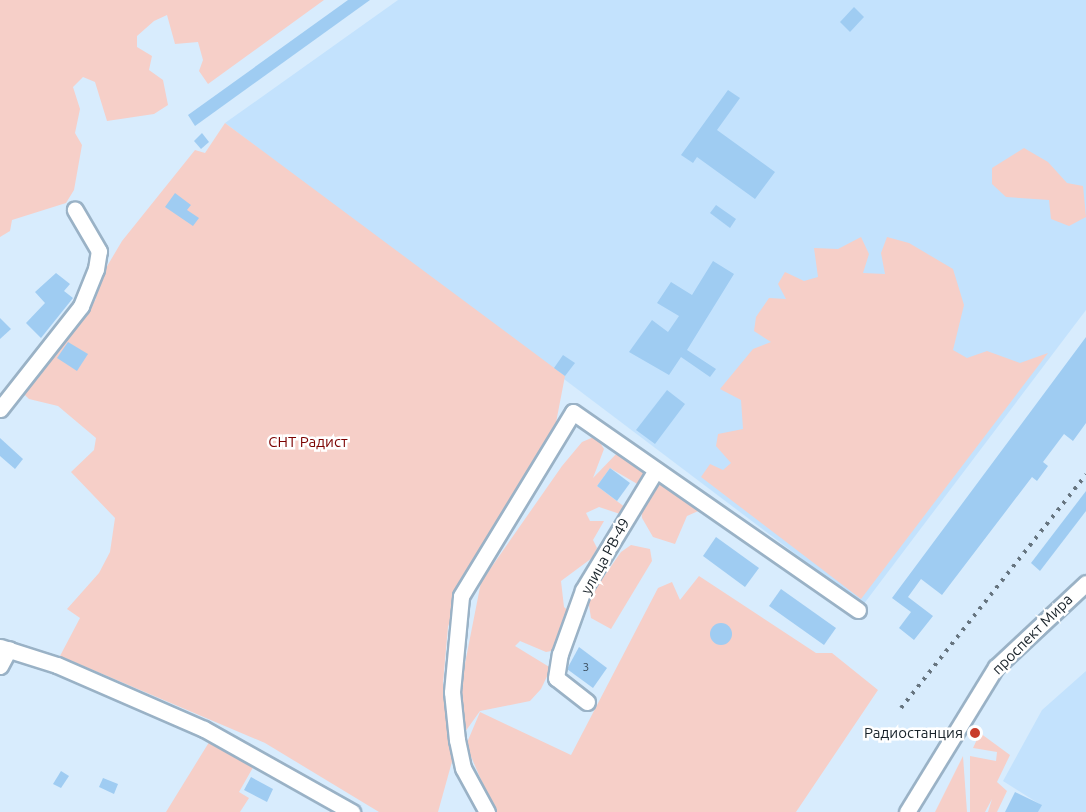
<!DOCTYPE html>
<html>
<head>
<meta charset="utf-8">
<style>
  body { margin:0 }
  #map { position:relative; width:1086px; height:812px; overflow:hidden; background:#d8ecfd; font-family:Ubuntu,sans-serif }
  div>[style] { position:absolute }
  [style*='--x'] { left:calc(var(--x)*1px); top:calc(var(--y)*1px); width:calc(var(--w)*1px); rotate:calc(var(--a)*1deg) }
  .built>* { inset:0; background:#c3e2fd }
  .green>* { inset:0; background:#f6cfc8 }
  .building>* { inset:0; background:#9fccf2 }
  .round { border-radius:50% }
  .roads { filter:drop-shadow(2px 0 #9ab2c6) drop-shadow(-2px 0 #9ab2c6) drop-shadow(0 2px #9ab2c6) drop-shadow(0 -2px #9ab2c6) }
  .minor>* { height:15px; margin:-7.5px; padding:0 7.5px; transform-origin:7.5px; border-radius:7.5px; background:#fff }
  .rail>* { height:4px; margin-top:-2px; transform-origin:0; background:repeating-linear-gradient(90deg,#66747f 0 3px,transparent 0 9px) }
  .dots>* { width:16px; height:16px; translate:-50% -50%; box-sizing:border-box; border:3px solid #fff; border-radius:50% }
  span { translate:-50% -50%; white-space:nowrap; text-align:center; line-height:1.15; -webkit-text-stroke:5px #fff; paint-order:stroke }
  .number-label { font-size:12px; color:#3a4c5b }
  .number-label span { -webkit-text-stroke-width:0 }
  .park-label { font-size:15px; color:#7b0200 }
  .street-label { font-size:15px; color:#182229 }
  .poi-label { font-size:15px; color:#182229 }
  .right { translate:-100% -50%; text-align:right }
</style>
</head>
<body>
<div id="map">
  <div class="built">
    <div style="clip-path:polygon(398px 0,1086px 0,1086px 310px,863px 605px,225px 123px)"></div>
    <div style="clip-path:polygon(1086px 671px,1086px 812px,1038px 812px,1041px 805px,1003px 781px,1042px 710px)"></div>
  </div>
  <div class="green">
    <div style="clip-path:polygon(0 0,324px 0,208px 84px,199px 71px,203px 60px,198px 42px,175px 44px,167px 15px,154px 21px,137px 36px,137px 47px,152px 56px,149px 70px,163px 80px,168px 105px,154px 114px,107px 121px,95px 82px,83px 77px,73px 87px,80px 109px,75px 133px,82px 145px,74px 190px,66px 203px,12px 220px,10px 231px,0 237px)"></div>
    <div style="clip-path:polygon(225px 123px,565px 376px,554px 433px,458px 596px,448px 627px,443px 683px,453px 758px,438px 812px,379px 812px,265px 743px,60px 656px,80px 618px,67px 609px,99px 573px,110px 552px,115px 518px,71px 472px,94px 450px,96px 438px,58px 406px,29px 399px,22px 392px,96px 299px,90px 295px,122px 241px,195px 150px,205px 153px)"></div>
    <div style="clip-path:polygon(1024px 148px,1048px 162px,1067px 183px,1083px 186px,1086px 217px,1069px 226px,1051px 219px,1049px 200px,1006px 197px,992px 184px,992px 168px)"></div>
    <div style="clip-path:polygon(861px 237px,869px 254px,863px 273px,885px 274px,881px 253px,887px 237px,909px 243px,953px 269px,964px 305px,953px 350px,967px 358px,987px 351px,1020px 363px,1048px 353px,861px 599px,701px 477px,710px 464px,723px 470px,731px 463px,716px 446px,718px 434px,743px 429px,741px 400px,720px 389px,753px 349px,771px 342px,754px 331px,756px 317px,769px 298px,786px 299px,778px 284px,785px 272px,804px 281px,818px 277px,814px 248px,838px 249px)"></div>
    <div style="clip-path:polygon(596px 436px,604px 449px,593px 478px,621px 449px,651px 470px,639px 485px,610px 468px,597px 486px,626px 508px,620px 514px,599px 507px,586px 513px,590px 521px,604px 521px,593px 540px,597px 548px,592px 558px,561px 581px,564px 607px,574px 616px,557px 650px,546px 652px,520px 641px,515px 646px,551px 668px,541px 689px,530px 701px,480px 711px,465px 732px,457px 704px,481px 582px,562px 466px,582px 442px)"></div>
    <div style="clip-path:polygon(658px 477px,705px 508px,687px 516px,675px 544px,653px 537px,642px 518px,641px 508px)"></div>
    <div style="clip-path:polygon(631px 545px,650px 549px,652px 561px,611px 629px,591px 618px,588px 599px,621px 552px)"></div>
    <div style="clip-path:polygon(699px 576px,816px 653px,832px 653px,878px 690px,796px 812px,495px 812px,466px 745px,480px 712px,571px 755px,658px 588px,672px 582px,680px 600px)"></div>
    <div style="clip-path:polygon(980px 733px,1010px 755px,997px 782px,1007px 791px,997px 812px,988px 812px,992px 799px,985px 812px,970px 812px,970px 756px,996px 761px,997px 752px,973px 748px)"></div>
    <div style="clip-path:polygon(211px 739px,255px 764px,239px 792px,249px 798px,240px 812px,166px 812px)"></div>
    <div style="clip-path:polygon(963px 756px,967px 812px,935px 812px)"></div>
  </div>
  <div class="building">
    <div style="clip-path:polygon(348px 0,370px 0,195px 126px,188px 115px)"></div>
    <div style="clip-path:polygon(854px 7px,864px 17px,850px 32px,840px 22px)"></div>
    <div style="clip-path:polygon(728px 90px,740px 98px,717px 130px,775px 172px,755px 199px,697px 157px,693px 163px,681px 155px)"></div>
    <div style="clip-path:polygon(202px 133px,209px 142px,201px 149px,194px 141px)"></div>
    <div style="clip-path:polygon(175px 193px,191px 205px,187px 210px,199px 218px,193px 226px,165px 207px)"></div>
    <div style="clip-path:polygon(716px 205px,736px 219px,730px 228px,710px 213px)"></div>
    <div style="clip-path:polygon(713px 261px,734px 274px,687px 350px,716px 369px,710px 377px,681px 357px,669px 375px,629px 352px,652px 320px,668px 332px,679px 316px,657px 303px,671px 282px,692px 295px)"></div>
    <div style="clip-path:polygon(56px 273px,70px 284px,64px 291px,73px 298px,41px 338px,26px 323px,45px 303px,35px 292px)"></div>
    <div style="clip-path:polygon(0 318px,11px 329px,0 339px)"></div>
    <div style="clip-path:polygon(1086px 337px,1086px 423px,1073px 441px,1064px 434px,1043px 462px,1048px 466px,1037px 481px,1032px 477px,942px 595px,921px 579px,908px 597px,933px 616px,914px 640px,899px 628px,911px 612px,892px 598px)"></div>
    <div style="clip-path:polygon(68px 342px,88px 354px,77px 371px,57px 358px)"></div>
    <div style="clip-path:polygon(563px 355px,575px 363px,565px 376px,554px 368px)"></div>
    <div style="clip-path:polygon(667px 390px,685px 404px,655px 444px,636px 430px)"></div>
    <div style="clip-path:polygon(0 438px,23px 459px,15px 469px,0 456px)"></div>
    <div style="clip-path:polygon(610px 468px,630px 483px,617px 501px,597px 486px)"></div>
    <div style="clip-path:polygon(1086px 491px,1086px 511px,1040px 571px,1031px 563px)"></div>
    <div style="clip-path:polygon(716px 537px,759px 568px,745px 587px,703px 556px)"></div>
    <div style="clip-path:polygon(781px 589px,836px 628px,824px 645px,769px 606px)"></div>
    <div class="round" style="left:710px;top:623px;width:22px;height:22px"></div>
    <div style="clip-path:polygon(579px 647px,607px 668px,593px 688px,567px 669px)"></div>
    <div style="clip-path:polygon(61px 771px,69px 776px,61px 788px,53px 784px)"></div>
    <div style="clip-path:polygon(251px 777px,273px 789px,267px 802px,244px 790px)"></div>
    <div style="clip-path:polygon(103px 778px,118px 784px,114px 794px,99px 787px)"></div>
    <div style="clip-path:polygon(1015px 792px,1042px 805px,1038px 812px,1005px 812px)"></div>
  </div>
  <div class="roads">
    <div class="minor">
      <div style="--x:0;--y:409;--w:131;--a:-51.8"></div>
      <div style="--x:81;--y:306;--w:40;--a:-68"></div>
      <div style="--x:96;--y:269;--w:18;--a:-81"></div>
      <div style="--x:99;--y:251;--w:48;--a:-120.3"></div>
      <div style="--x:0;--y:647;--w:60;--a:17.5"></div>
      <div style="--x:57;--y:665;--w:160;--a:23.5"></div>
      <div style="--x:204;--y:729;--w:170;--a:29.3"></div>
      <div style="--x:0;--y:666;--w:19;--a:-62"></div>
      <div style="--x:587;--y:702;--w:39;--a:-142"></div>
      <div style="--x:556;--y:678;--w:24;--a:-81"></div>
      <div style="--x:560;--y:654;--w:68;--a:-70.2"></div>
      <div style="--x:583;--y:590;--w:140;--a:-58.7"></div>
      <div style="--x:487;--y:812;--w:50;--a:-118.6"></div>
      <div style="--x:463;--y:768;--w:29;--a:-102"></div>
      <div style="--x:457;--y:740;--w:48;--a:-95.9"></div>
      <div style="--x:452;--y:692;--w:96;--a:-84.6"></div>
      <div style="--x:461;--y:596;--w:215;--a:-58.7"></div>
      <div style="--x:573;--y:412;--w:347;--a:34.8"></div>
      <div style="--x:907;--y:812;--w:170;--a:-58.5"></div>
      <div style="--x:996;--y:667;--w:123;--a:-43"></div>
    </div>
  </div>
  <div class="rail">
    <div style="--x:901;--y:708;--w:298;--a:-51.6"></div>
  </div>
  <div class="dots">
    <div style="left:975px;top:733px;background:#c83b2a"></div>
  </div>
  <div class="number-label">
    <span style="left:586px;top:667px">3</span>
  </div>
  <div class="park-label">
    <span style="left:308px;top:442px">СНТ Радист</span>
  </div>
  <div class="street-label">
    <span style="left:605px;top:556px;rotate:-61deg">улица РВ-49</span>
    <span style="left:1032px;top:634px;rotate:-45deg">проспект Мира</span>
  </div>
  <div class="poi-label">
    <span class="right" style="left:963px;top:733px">Радиостанция</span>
  </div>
</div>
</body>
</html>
